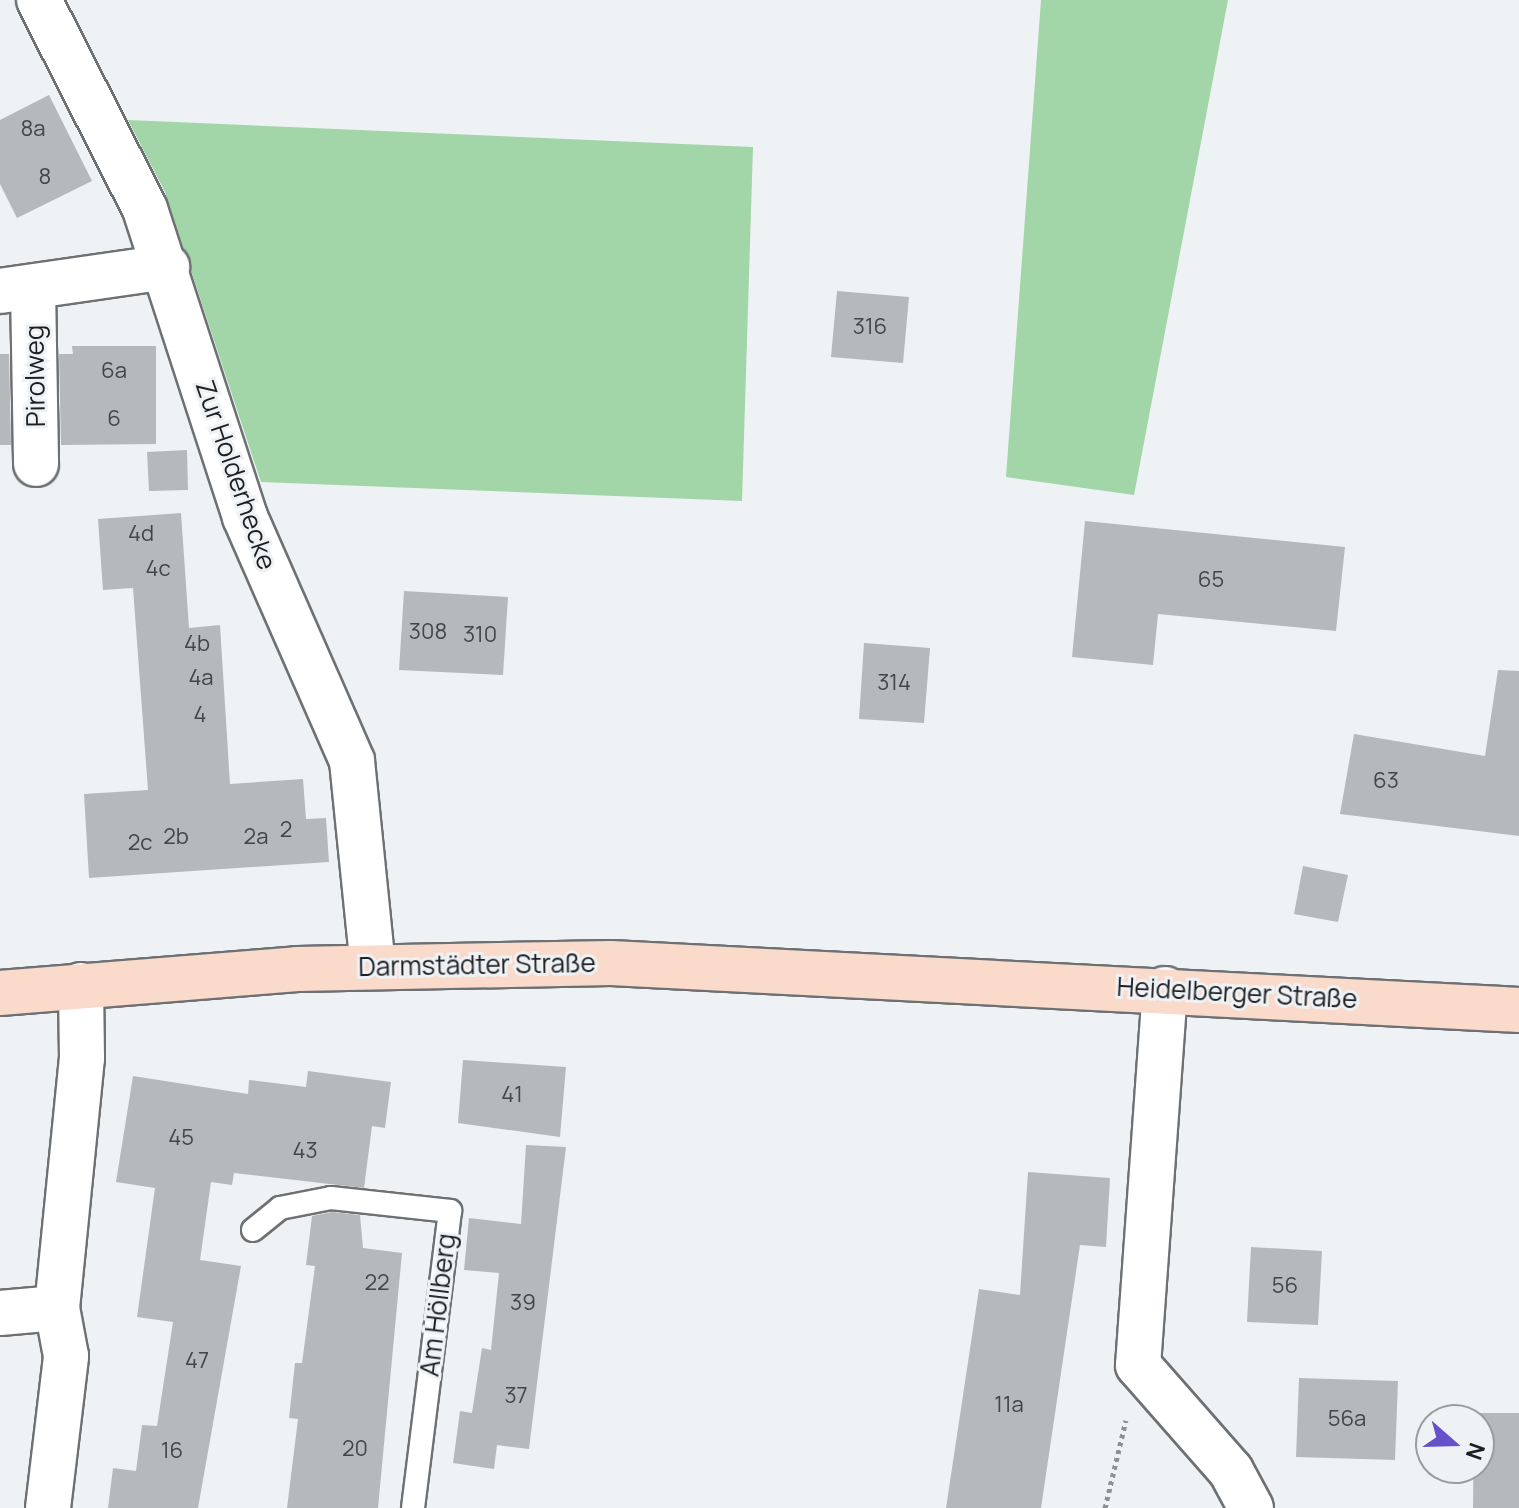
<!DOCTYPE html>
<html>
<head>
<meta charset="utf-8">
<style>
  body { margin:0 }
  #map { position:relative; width:1519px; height:1508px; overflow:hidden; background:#eef2f5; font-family:Manrope,sans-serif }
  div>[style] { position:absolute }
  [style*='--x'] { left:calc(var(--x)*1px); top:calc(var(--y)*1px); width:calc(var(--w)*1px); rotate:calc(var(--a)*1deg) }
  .green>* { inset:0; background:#a2d5a7 }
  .building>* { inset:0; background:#b5b9bc }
  .path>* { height:5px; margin-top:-2.5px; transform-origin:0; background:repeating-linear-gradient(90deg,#8e9092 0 4px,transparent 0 8px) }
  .roads { filter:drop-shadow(2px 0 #6e7174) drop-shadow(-2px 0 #6e7174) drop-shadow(0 2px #6e7174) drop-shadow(0 -2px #6e7174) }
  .service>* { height:22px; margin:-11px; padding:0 11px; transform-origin:11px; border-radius:11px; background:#fff }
  .minor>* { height:44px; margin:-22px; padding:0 22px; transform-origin:22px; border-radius:22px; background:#fff }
  .primary>* { height:44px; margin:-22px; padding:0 22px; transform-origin:22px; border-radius:22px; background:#f9dacb }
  span { translate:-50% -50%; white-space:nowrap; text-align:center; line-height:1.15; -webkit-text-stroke:6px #eef2f5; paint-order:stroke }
  .number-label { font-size:22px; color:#434546 }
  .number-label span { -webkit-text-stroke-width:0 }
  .street-label { font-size:26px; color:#1d1e1f }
  .north { position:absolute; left:1415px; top:1404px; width:80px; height:80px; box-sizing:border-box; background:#eef2f5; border:2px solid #9a9d9f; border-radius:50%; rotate:110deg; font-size:22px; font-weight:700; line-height:32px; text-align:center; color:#1d1e1f }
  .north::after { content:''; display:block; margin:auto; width:28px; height:36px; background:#6751ca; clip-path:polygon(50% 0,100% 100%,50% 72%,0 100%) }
</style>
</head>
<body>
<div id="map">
  <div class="green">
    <div style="clip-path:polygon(1041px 0,1228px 0,1134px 495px,1006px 477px)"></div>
    <div style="clip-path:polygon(128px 120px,753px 147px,742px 501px,261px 482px,165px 192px)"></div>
  </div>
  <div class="building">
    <div style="clip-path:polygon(49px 95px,92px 181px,17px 218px,0 184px,0 120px)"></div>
    <div style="clip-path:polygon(837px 291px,909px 297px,903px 363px,831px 357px)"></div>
    <div style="clip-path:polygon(72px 346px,156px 346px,156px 444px,61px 445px,59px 354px,73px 354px)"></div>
    <div style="clip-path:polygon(0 354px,9px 354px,11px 445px,0 445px)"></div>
    <div style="clip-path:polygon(187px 450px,188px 490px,149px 491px,147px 452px)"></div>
    <div style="clip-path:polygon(181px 513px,189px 628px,220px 625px,230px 784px,303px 779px,306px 819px,326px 818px,329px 862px,89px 878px,84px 794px,148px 790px,133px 588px,103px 590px,98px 519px)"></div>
    <div style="clip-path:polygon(1085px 521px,1345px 547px,1336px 631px,1158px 614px,1153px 665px,1072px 657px)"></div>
    <div style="clip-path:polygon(404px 591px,508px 597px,503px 675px,399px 670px)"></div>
    <div style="clip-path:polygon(864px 643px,930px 648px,924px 723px,859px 719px)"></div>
    <div style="clip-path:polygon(1498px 670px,1519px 671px,1519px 836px,1340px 814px,1354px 734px,1485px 756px)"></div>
    <div style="clip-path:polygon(1303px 866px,1348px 875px,1338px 922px,1294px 914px)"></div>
    <div style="clip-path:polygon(463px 1060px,566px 1067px,560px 1137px,458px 1123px)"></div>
    <div style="clip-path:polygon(308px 1071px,391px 1082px,385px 1128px,372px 1126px,364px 1188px,234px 1173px,232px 1185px,211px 1182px,200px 1260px,241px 1266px,198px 1508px,108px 1508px,113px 1468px,136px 1471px,142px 1425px,157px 1426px,173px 1322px,137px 1317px,155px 1188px,116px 1182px,133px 1076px,248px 1094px,249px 1080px,306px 1087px)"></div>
    <div style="clip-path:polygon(526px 1145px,566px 1147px,529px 1449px,497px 1445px,494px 1469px,453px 1463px,460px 1411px,472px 1413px,482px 1348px,491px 1350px,499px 1273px,464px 1270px,469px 1218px,521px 1224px)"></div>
    <div style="clip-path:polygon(1028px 1172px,1110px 1178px,1106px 1247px,1080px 1245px,1041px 1508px,946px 1508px,979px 1289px,1020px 1295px)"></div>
    <div style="clip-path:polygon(332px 1212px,360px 1215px,363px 1248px,402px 1253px,378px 1508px,287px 1508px,298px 1419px,289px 1418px,295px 1363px,302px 1363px,315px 1266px,306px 1265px,312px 1216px)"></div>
    <div style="clip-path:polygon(1251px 1247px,1322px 1251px,1318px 1325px,1247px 1322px)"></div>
    <div style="clip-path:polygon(1299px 1378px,1398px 1381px,1395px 1460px,1296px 1457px)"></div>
    <div style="clip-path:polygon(1474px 1413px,1519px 1413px,1519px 1508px,1473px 1508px)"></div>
  </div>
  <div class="path">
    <div style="--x:1105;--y:1508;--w:90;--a:-76.6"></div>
  </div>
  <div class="roads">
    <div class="service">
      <div style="--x:253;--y:1230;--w:35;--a:-39"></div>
      <div style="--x:280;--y:1208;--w:52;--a:-11.1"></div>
      <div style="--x:331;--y:1198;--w:120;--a:6.2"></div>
      <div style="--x:450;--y:1211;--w:299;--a:97.1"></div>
    </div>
    <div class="minor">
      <div style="--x:39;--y:0;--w:234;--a:63.1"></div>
      <div style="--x:145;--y:209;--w:324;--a:72"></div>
      <div style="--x:245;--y:517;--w:266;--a:66.3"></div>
      <div style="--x:352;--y:761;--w:207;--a:84.2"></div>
      <div style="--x:33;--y:288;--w:176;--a:89"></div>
      <div style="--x:0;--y:291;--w:169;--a:-8.2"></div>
      <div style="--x:1165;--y:989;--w:377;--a:94.1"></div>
      <div style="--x:1138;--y:1365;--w:141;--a:48.7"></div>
      <div style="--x:1231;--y:1471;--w:42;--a:61.6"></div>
      <div style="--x:0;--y:1313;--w:57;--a:-5"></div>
      <div style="--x:48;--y:1508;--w:153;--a:-83.2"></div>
      <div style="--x:66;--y:1356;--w:49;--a:-100.6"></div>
      <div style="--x:57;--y:1308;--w:251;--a:-84.3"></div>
      <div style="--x:82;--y:1058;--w:73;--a:-90.8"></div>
    </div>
    <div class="primary">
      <div style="--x:0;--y:993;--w:298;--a:-4.6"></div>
      <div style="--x:297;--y:969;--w:314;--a:-1.1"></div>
      <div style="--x:611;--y:963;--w:909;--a:2.96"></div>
    </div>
  </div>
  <div class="number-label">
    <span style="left:33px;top:129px">8a</span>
    <span style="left:45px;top:177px">8</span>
    <span style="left:870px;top:327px">316</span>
    <span style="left:114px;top:371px">6a</span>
    <span style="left:114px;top:419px">6</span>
    <span style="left:141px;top:534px">4d</span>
    <span style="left:158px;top:569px">4c</span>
    <span style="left:1211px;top:580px">65</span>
    <span style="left:428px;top:632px">308</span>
    <span style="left:480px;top:635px">310</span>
    <span style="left:197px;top:644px">4b</span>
    <span style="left:201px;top:678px">4a</span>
    <span style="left:894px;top:683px">314</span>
    <span style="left:200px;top:715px">4</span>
    <span style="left:1386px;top:781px">63</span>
    <span style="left:286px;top:830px">2</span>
    <span style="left:176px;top:837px">2b</span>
    <span style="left:256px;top:837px">2a</span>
    <span style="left:140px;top:843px">2c</span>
    <span style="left:512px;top:1095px">41</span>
    <span style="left:181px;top:1138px">45</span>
    <span style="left:305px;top:1151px">43</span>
    <span style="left:377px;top:1283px">22</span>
    <span style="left:1285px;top:1286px">56</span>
    <span style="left:523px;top:1303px">39</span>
    <span style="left:197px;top:1361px">47</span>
    <span style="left:516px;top:1396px">37</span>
    <span style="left:1009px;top:1405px">11a</span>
    <span style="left:1347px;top:1419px">56a</span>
    <span style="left:355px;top:1449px">20</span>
    <span style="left:172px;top:1451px">16</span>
  </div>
  <div class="street-label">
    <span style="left:35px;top:376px;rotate:-91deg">Pirolweg</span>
    <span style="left:236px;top:475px;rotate:71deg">Zur Holderhecke</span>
    <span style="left:477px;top:965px;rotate:-1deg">Darmstädter Straße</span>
    <span style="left:1237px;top:993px;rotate:3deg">Heidelberger Straße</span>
    <span style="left:438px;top:1305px;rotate:-83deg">Am Höllberg</span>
  </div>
  <div class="north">N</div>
</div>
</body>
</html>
